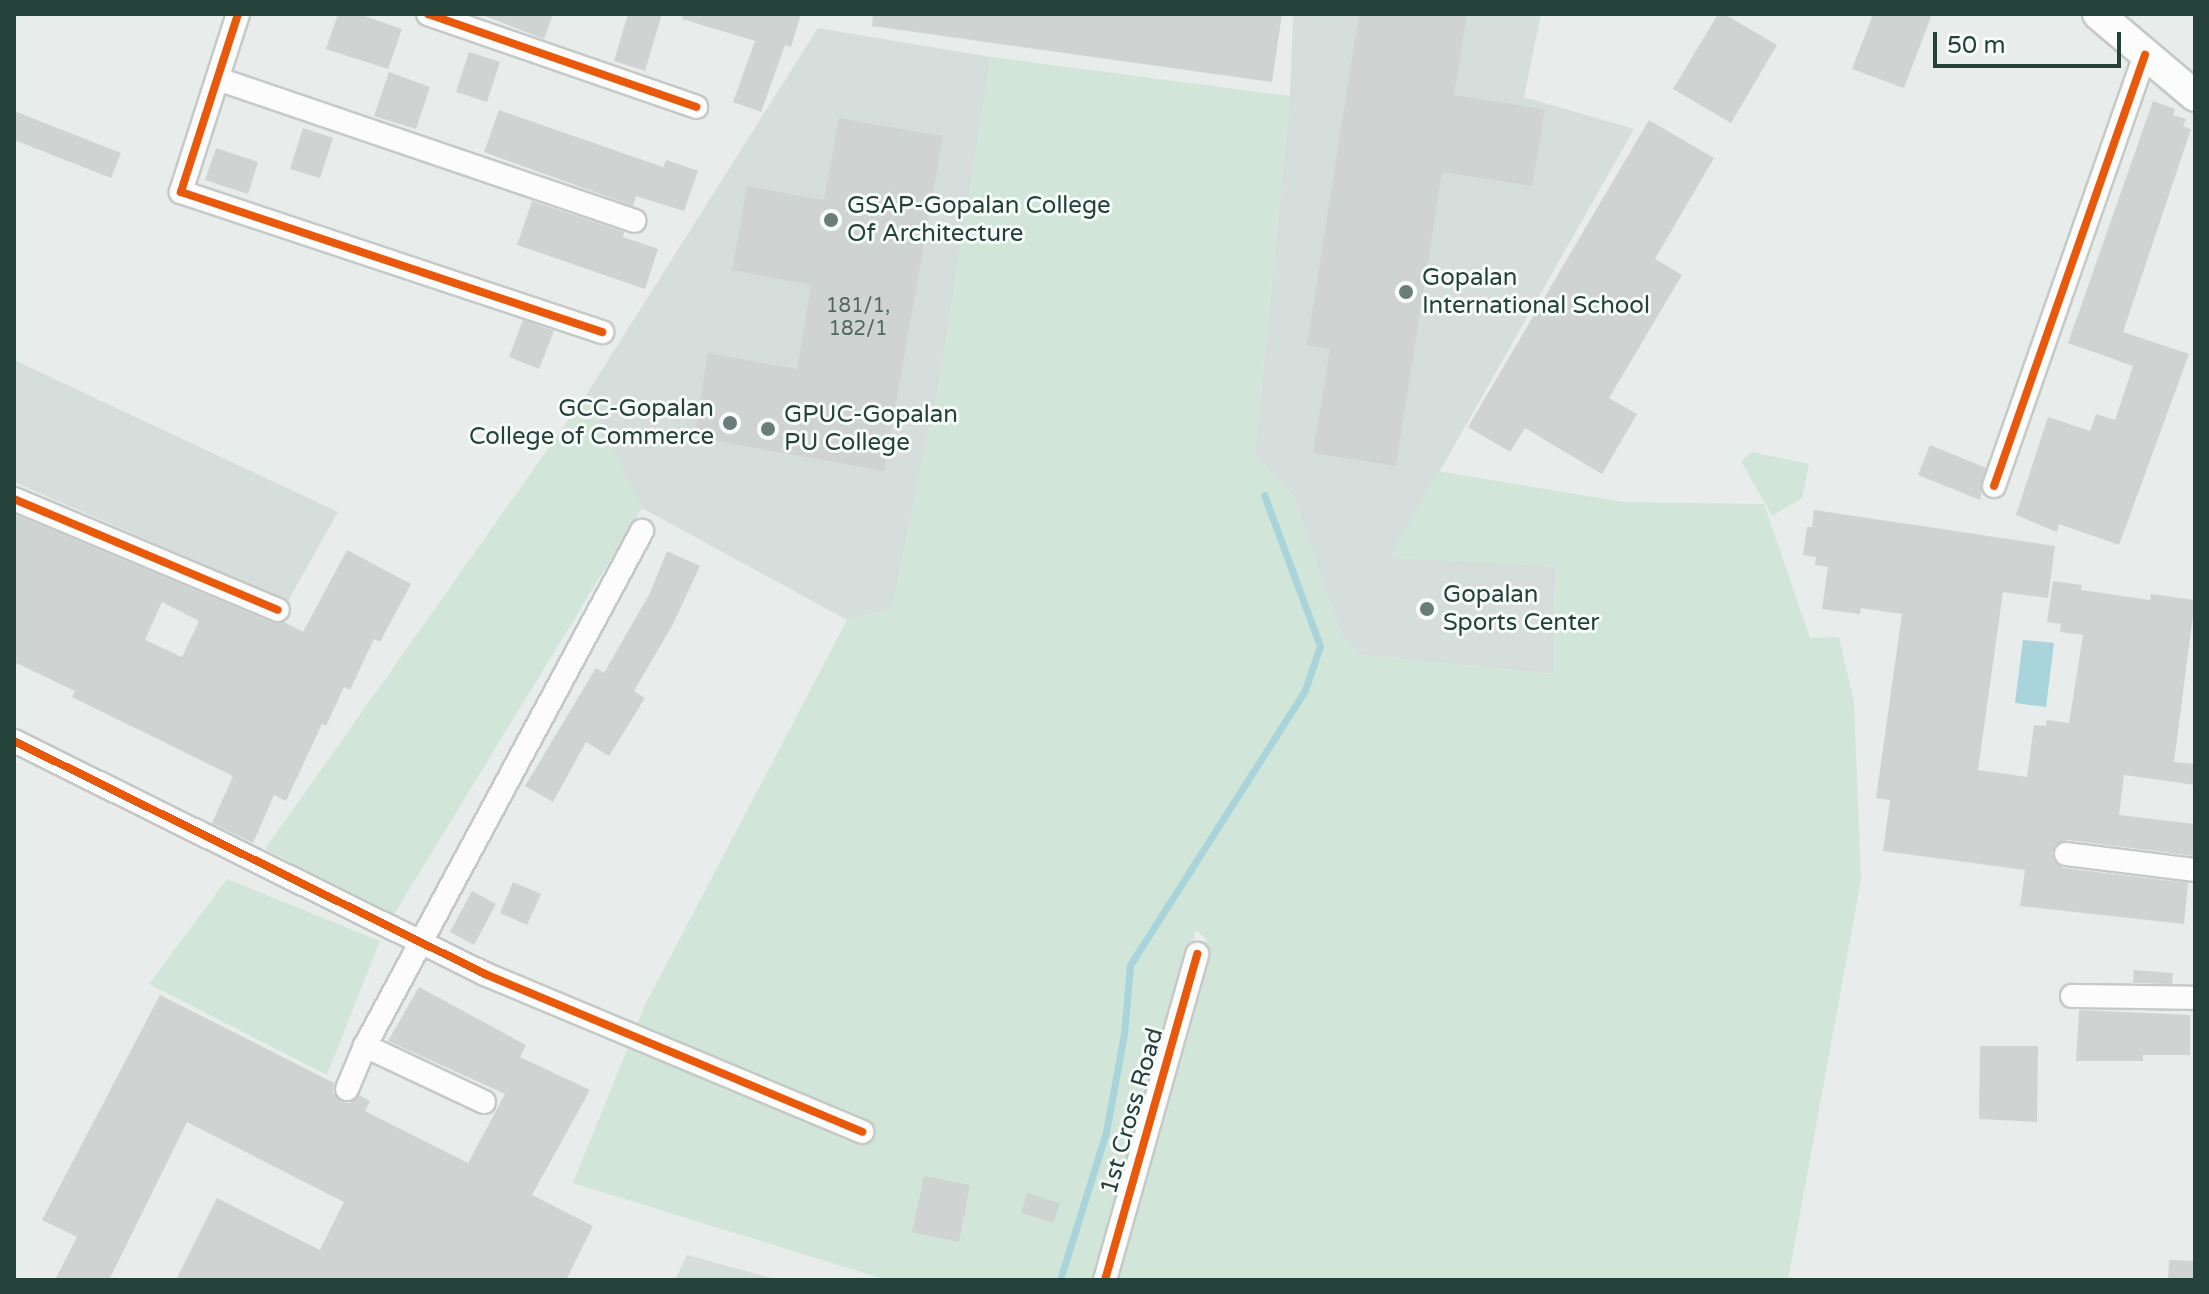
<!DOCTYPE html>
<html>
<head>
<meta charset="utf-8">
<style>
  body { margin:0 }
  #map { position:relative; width:2209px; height:1294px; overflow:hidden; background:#e8edeb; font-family:"Varela Round",sans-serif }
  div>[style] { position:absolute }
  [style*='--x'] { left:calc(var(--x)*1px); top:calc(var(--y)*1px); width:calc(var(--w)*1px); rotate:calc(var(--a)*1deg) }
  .built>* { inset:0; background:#d6dedb }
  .green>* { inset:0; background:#d1e6d8 }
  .water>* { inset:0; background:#a9d4db }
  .stream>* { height:7px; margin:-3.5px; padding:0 3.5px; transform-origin:3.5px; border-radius:3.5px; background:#a9d4db }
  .building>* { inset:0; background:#cfd4d2 }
  .roads { filter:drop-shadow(2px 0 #c5cac8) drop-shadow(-2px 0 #c5cac8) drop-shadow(0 2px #c5cac8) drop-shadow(0 -2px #c5cac8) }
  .street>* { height:22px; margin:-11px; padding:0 11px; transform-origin:11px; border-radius:11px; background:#fcfcfc }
  .secondary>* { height:30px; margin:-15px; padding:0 15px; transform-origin:15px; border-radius:15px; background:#fcfcfc }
  .cycleway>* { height:8px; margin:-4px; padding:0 4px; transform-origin:4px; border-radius:4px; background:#e8590c }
  .dots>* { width:22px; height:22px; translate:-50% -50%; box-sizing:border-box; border:4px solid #f7fbf9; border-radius:50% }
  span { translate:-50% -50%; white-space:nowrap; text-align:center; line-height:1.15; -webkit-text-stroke:6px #f7fbf9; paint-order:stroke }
  .number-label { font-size:20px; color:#506761 }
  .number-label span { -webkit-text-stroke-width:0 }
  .poi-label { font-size:24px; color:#24423a }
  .left { translate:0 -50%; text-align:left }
  .right { translate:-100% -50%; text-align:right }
  .street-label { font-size:24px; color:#24423a }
  .frame { position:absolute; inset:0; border:16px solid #24423a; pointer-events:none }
  .scale { position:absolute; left:1933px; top:32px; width:188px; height:36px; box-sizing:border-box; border:4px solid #24423a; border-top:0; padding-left:10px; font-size:24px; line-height:28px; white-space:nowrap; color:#24423a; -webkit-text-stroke:6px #f7fbf9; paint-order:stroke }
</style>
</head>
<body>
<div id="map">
  <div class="built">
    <div style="clip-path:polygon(1293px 14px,1541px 14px,1524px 97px,1634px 129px,1391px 557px,1555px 566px,1554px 674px,1360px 655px,1341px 635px,1294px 497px,1255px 454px,1290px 96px)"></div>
    <div style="clip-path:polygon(818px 28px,991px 57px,939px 383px,892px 609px,847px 620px,642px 508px,586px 395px)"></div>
    <div style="clip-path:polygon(14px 360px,338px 512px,288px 601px,14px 482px)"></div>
    <div style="clip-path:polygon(687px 1255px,688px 1255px,778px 1280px,675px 1280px)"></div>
  </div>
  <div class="green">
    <div style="clip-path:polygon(991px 57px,1290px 96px,1255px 454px,1294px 497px,1341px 635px,1360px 655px,1554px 674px,1555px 566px,1390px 558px,1437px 471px,1624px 502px,1764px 504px,1810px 638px,1839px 637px,1854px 702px,1861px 880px,1788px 1280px,1117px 1280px,1207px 940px,1196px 930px,1094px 1280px,887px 1280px,573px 1183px,645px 1005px,847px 620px,892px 609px,939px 383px)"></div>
    <div style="clip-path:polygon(586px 395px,642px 508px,393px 916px,265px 849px)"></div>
    <div style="clip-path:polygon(1752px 452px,1809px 464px,1802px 498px,1772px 516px,1741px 461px)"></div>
    <div style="clip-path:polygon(227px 879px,380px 941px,327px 1075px,149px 984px)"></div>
  </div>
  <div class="water">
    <div style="clip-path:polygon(2023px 640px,2054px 643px,2046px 707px,2015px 703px)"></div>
  </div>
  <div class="stream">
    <div style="--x:1060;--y:1280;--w:155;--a:-72.7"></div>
    <div style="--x:1106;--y:1132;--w:100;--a:-79.6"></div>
    <div style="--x:1124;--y:1034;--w:69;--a:-85"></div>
    <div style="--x:1130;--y:965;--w:326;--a:-57.5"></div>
    <div style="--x:1305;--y:690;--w:46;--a:-71.2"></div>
    <div style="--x:1320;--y:646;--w:161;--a:-110.3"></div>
  </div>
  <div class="building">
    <div style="clip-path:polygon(338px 14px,359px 14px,402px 29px,388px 69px,326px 49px)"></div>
    <div style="clip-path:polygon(480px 14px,553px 14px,544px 39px)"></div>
    <div style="clip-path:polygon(628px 14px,662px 14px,645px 71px,614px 61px)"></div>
    <div style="clip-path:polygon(683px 14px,801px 14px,791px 47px,785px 45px,761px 112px,733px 102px,755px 41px,682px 19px)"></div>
    <div style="clip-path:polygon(873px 14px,1282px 14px,1272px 82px,872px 26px)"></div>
    <div style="clip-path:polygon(1359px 14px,1467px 14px,1454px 95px,1545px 109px,1532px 186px,1442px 172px,1396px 466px,1313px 453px,1330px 349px,1307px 345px)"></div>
    <div style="clip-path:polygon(1718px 14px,1724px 14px,1777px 45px,1731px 123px,1673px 89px)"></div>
    <div style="clip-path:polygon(1873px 14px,1932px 14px,1904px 88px,1852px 69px)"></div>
    <div style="clip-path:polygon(469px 52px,500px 62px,487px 102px,456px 92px)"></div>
    <div style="clip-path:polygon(389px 72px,430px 87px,416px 129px,374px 116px)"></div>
    <div style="clip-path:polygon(2153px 101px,2175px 109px,2173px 115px,2186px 119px,2183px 126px,2191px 129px,2123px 332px,2189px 354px,2119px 545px,2059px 524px,2057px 532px,2016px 515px,2048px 417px,2090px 431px,2096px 414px,2115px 420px,2133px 366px,2068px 343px)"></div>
    <div style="clip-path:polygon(499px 110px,663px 167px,666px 160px,698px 171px,684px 211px,636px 196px,633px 206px,484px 152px)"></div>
    <div style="clip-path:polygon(14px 111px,121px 153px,111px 178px,14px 140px)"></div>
    <div style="clip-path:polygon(839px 118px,943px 136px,884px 471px,694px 437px,708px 353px,797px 369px,811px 285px,732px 270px,747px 186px,824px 200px)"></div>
    <div style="clip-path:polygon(1649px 120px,1714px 158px,1655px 259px,1682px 275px,1609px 398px,1637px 414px,1602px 474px,1525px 428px,1510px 452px,1468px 427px)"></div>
    <div style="clip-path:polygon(303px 128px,333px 138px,320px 178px,290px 169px)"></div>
    <div style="clip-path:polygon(216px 148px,258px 162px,248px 194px,205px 180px)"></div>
    <div style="clip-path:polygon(532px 201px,624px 232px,623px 237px,658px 249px,645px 289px,517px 245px)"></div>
    <div style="clip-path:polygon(523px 320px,554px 331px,539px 369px,509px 357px)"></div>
    <div style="clip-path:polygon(1930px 445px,1986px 468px,1980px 500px,1918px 475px)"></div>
    <div style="clip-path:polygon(1814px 510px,2055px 546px,2048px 598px,2003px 592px,1978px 770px,2027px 777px,2034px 725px,2046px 726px,2047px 720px,2069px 723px,2083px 635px,2060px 632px,2061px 624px,2047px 622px,2053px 581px,2082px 585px,2081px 590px,2150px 600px,2151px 594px,2195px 600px,2174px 762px,2195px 764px,2195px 785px,2124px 775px,2119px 815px,2195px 824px,2195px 856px,2068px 840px,2055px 845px,2052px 853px,2057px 865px,2064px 868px,2188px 883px,2184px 924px,2020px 906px,2025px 870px,1883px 851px,1890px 800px,1876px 798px,1902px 614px,1861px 608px,1860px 614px,1822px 609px,1828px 567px,1815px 565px,1816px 557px,1803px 555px,1807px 527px,1812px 527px)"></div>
    <div style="clip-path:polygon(evenodd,14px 514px,273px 623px,284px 622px,303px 632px,347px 550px,411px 584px,380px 642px,374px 639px,350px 690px,344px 687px,326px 726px,322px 724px,286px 801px,274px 795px,253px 843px,212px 823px,233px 776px,72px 697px,75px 691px,14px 662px,14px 514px,162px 602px,199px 621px,182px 657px,145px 640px,162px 602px)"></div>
    <div style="clip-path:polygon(667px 551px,700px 566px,673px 624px,634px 691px,645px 698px,609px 756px,586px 742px,553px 802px,525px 786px,596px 668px,604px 673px,650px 593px)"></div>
    <div style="clip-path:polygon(513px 882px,541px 894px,527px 925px,500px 913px)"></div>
    <div style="clip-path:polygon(472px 891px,496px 904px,474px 945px,450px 932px)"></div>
    <div style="clip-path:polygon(2134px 970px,2173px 973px,2172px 984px,2133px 983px)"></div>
    <div style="clip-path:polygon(419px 987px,526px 1045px,520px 1057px,590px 1090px,532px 1195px,593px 1226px,566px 1280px,176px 1280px,217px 1198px,320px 1250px,344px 1202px,187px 1122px,109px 1280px,55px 1280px,77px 1237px,42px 1220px,160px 995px,334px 1083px,333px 1092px,341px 1102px,350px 1103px,359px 1095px,370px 1101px,365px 1111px,468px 1163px,505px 1094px,388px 1041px)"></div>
    <div style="clip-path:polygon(2079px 1010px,2190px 1015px,2190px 1055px,2143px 1055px,2143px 1061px,2076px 1061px)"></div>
    <div style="clip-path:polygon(1980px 1046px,2038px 1046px,2037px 1122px,1979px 1119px)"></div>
    <div style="clip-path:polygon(924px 1176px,970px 1185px,959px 1242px,912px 1232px)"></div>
    <div style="clip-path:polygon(1027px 1193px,1060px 1203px,1054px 1223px,1021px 1213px)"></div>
    <div style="clip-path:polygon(2169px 1260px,2195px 1261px,2195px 1280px,2168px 1280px)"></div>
  </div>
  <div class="roads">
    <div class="street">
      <div style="--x:238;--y:14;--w:187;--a:107.8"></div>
      <div style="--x:181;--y:192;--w:444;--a:18.4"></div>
      <div style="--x:428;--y:14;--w:284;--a:19.1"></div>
      <div style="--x:218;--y:79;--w:440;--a:18.8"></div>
      <div style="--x:1994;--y:486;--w:457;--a:-70.7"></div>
      <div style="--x:14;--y:499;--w:286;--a:22.8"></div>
      <div style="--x:14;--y:741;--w:525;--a:26.32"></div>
      <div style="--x:485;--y:974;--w:409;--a:22.7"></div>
      <div style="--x:2066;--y:854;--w:130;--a:7.1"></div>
      <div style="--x:2072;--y:996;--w:123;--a:0.9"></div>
      <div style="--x:347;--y:1089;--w:47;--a:-67.3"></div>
      <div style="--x:484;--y:1102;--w:132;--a:-154.8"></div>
      <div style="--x:365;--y:1046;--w:585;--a:-61.73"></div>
      <div style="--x:1105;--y:1280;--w:339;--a:-74.2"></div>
    </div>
    <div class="secondary">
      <div style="--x:2098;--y:14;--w:127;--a:40.2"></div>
    </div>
  </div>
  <div class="cycleway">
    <div style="--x:238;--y:14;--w:187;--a:107.8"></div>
    <div style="--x:181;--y:192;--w:444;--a:18.4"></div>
    <div style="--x:428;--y:14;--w:284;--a:19.1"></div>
    <div style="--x:1994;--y:486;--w:457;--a:-70.7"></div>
    <div style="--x:14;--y:499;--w:286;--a:22.8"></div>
    <div style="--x:14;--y:741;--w:525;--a:26.32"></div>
    <div style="--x:485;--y:974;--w:409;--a:22.7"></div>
    <div style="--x:1105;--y:1280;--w:339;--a:-74.2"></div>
  </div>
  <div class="dots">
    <div style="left:831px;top:220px;background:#697e78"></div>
    <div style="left:1406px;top:292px;background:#697e78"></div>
    <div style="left:730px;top:423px;background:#697e78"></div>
    <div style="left:768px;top:429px;background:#697e78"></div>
    <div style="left:1427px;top:609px;background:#697e78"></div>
  </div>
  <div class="number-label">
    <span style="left:858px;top:318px">181/1,<br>182/1</span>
  </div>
  <div class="poi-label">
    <span class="left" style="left:847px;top:220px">GSAP-Gopalan College<br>Of Architecture</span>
    <span class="left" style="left:1422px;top:292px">Gopalan<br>International School</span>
    <span class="right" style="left:714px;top:423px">GCC-Gopalan<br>College of Commerce</span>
    <span class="left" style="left:784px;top:429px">GPUC-Gopalan<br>PU College</span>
    <span class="left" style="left:1443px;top:609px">Gopalan<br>Sports Center</span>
  </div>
  <div class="street-label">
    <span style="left:1132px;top:1111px;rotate:-74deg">1st Cross Road</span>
  </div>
  <div class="frame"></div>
  <div class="scale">50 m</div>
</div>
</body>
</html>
